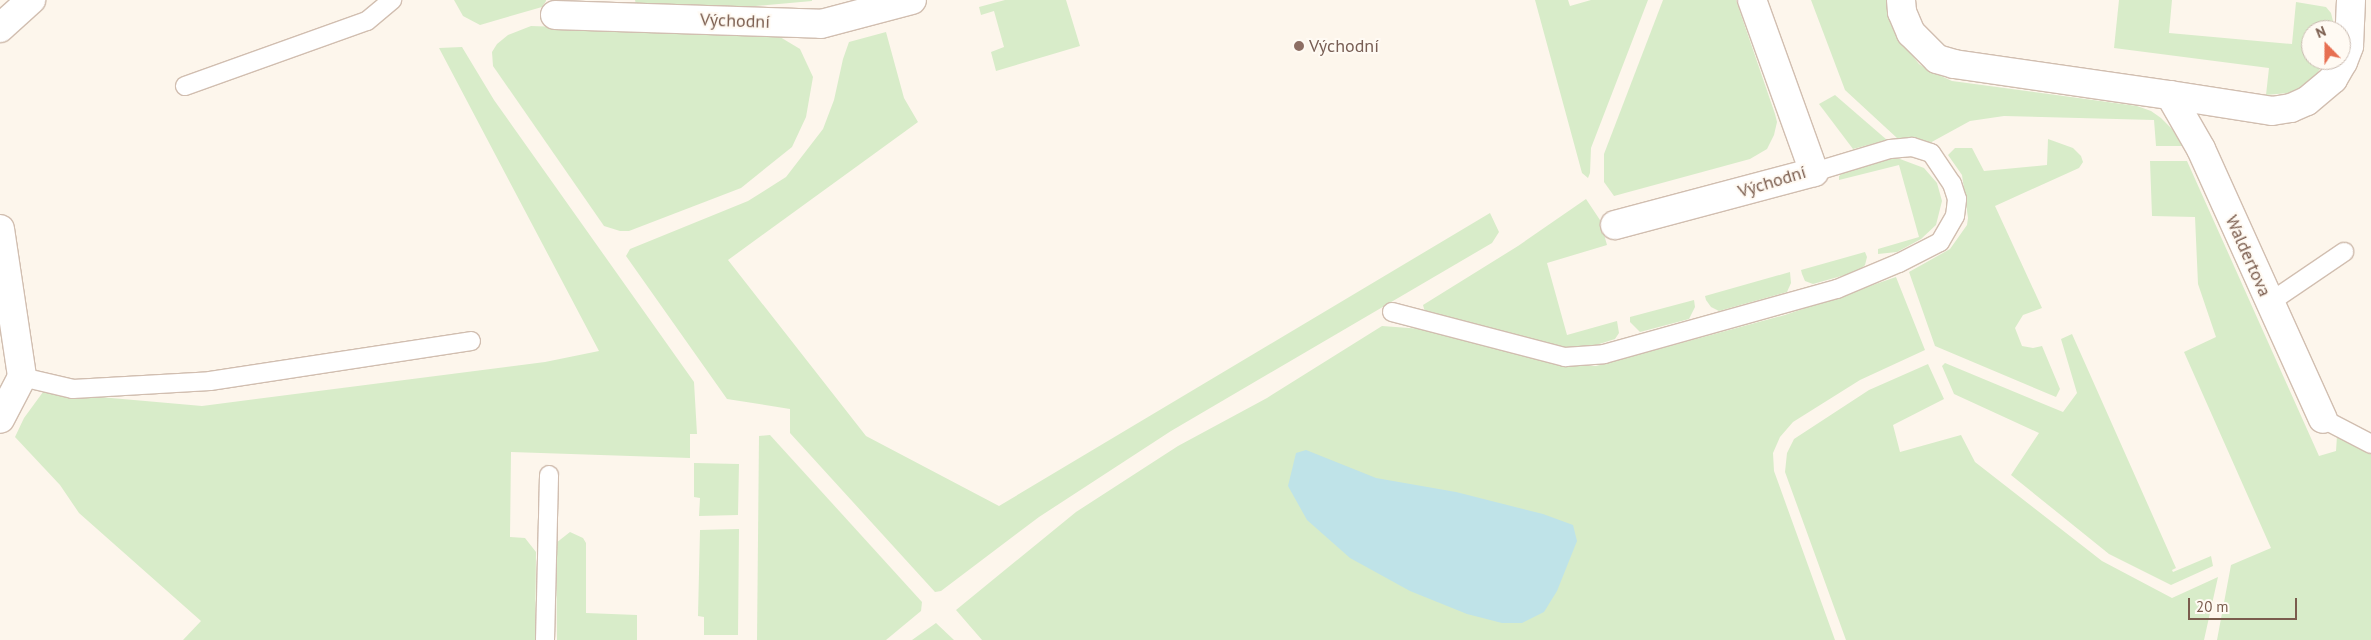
<!DOCTYPE html>
<html>
<head>
<meta charset="utf-8">
<style>
  body { margin:0 }
  #map { position:relative; width:2371px; height:640px; overflow:hidden; background:#fdf6ec; font-family:"PT Sans",sans-serif }
  div>[style] { position:absolute }
  [style*='--x'] { left:calc(var(--x)*1px); top:calc(var(--y)*1px); width:calc(var(--w)*1px); rotate:calc(var(--a)*1deg) }
  .green>* { inset:0; background:#d8ecc9 }
  .water>* { inset:0; background:#bfe3e8 }
  .roads { filter:drop-shadow(1px 0 #d1beb0) drop-shadow(-1px 0 #d1beb0) drop-shadow(0 1px #d1beb0) drop-shadow(0 -1px #d1beb0) }
  .service>* { height:18px; margin:-9px; padding:0 9px; transform-origin:9px; border-radius:9px; background:#fff }
  .minor>* { height:28px; margin:-14px; padding:0 14px; transform-origin:14px; border-radius:14px; background:#fff }
  .dots>* { width:14px; height:14px; translate:-50% -50%; box-sizing:border-box; border:2px solid #fffaf3; border-radius:50% }
  span { translate:-50% -50%; white-space:nowrap; text-align:center; line-height:1.15; -webkit-text-stroke:4px #fffaf3; paint-order:stroke }
  .street-label { font-size:18px; color:#7a5c4d }
  .education-label { font-size:18px; color:#785e54 }
  .left { translate:0 -50%; text-align:left }
  .north { position:absolute; left:2301px; top:20px; width:50px; height:50px; box-sizing:border-box; background:#fffaf3; border:1px solid #cabbb1; border-radius:50%; rotate:338deg; font-size:14px; font-weight:700; line-height:20px; text-align:center; color:#7a5c4d }
  .north::after { content:''; display:block; margin:auto; width:18px; height:22px; background:#e76f51; clip-path:polygon(50% 0,100% 100%,50% 72%,0 100%) }
  .scale { position:absolute; left:2188px; top:598px; width:109px; height:22px; box-sizing:border-box; border:2px solid #7a5c4d; border-top:0; padding-left:6px; font-size:15px; line-height:18px; white-space:nowrap; color:#7a5c4d; -webkit-text-stroke:4px #fffaf3; paint-order:stroke }
</style>
</head>
<body>
<div id="map">
  <div class="green">
    <div style="clip-path:polygon(454px 0,546px 0,546px 1px,542px 7px,480px 25px,463px 16px)"></div>
    <div style="clip-path:polygon(635px 0,812px 0,812px 1px,710px 10px,637px 9px)"></div>
    <div style="clip-path:polygon(1005px 0,1066px 0,1080px 46px,996px 71px,991px 52px,1004px 47px,994px 11px,981px 15px,979px 7px)"></div>
    <div style="clip-path:polygon(1535px 0,1568px 0,1570px 6px,1591px 0,1648px 0,1591px 148px,1590px 173px,1588px 178px,1582px 173px)"></div>
    <div style="clip-path:polygon(1663px 0,1736px 0,1775px 114px,1777px 122px,1774px 135px,1767px 149px,1750px 159px,1614px 196px,1604px 182px,1604px 154px)"></div>
    <div style="clip-path:polygon(1811px 0,1887px 0,1888px 11px,1905px 46px,1919px 64px,1930px 71px,1952px 81px,2137px 106px,2151px 111px,2161px 118px,2172px 129px,2182px 146px,2156px 146px,2154px 120px,2004px 116px,1970px 121px,1928px 144px,1911px 138px,1897px 138px,1845px 90px)"></div>
    <div style="clip-path:polygon(2119px 0,2172px 0,2169px 33px,2292px 44px,2296px 2px,2326px 7px,2331px 13px,2334px 25px,2333px 30px,2311px 30px,2311px 60px,2326px 60px,2313px 79px,2302px 88px,2288px 93px,2266px 95px,2269px 68px,2114px 48px)"></div>
    <div style="clip-path:polygon(531px 26px,761px 34px,780px 37px,800px 49px,813px 77px,806px 117px,792px 147px,741px 188px,629px 231px,620px 231px,604px 226px,493px 66px,492px 52px,497px 44px,508px 35px)"></div>
    <div style="clip-path:polygon(886px 32px,904px 98px,918px 122px,728px 260px,866px 436px,999px 506px,1490px 213px,1499px 232px,1492px 243px,1171px 431px,1039px 517px,941px 591px,935px 592px,790px 433px,790px 409px,727px 399px,626px 256px,630px 249px,748px 201px,786px 177px,823px 129px,834px 100px,843px 59px,849px 42px)"></div>
    <div style="clip-path:polygon(462px 47px,494px 100px,694px 382px,697px 434px,690px 434px,690px 458px,511px 452px,510px 537px,525px 538px,536px 552px,535px 640px,183px 640px,201px 621px,79px 513px,60px 485px,15px 437px,24px 418px,43px 392px,202px 406px,545px 362px,599px 351px,439px 48px)"></div>
    <div style="clip-path:polygon(1835px 95px,1887px 140px,1853px 149px,1819px 104px)"></div>
    <div style="clip-path:polygon(2048px 139px,2073px 148px,2081px 156px,2083px 162px,2079px 168px,1995px 206px,2042px 308px,2023px 315px,2015px 328px,2022px 346px,2033px 348px,2042px 346px,2060px 389px,2056px 397px,1935px 346px,1909px 272px,1950px 249px,1967px 225px,1968px 218px,1962px 175px,1948px 155px,1955px 148px,1972px 148px,1984px 171px,2047px 165px)"></div>
    <div style="clip-path:polygon(1891px 159px,1900px 159px,1924px 168px,1937px 183px,1942px 201px,1936px 225px,1921px 239px,1897px 252px,1878px 254px,1878px 249px,1919px 237px,1899px 165px,1839px 180px,1839px 176px,1846px 171px)"></div>
    <div style="clip-path:polygon(2150px 161px,2187px 161px,2319px 456px,2336px 451px,2337px 436px,2371px 449px,2371px 640px,2217px 640px,2231px 565px,2271px 548px,2184px 352px,2216px 337px,2198px 284px,2195px 217px,2152px 216px)"></div>
    <div style="clip-path:polygon(1586px 199px,1600px 220px,1607px 245px,1547px 263px,1567px 335px,1617px 321px,1619px 333px,1615px 339px,1574px 352px,1426px 316px,1423px 305px,1518px 246px)"></div>
    <div style="clip-path:polygon(1865px 252px,1867px 257px,1865px 265px,1859px 271px,1813px 284px,1805px 281px,1802px 274px,1801px 270px)"></div>
    <div style="clip-path:polygon(1790px 272px,1791px 283px,1787px 292px,1719px 311px,1711px 307px,1706px 300px,1705px 296px)"></div>
    <div style="clip-path:polygon(1896px 277px,1925px 350px,1860px 380px,1793px 422px,1780px 437px,1773px 453px,1774px 471px,1835px 640px,982px 640px,956px 610px,1076px 512px,1178px 446px,1267px 398px,1382px 326px,1436px 330px,1558px 364px,1596px 366px,1785px 315px)"></div>
    <div style="clip-path:polygon(1694px 300px,1695px 307px,1689px 319px,1640px 332px,1630px 322px,1630px 317px)"></div>
    <div style="clip-path:polygon(2072px 334px,2176px 568px,2172px 570px,2173px 572px,2211px 556px,2213px 566px,2171px 585px,2109px 554px,2011px 475px,2039px 433px,1954px 394px,1942px 366px,1945px 363px,2063px 412px,2077px 393px,2061px 339px)"></div>
    <div style="clip-path:polygon(1928px 364px,1944px 399px,1893px 425px,1900px 452px,1961px 435px,1975px 462px,2102px 561px,2172px 598px,2218px 577px,2204px 640px,1846px 640px,1785px 472px,1787px 453px,1794px 439px,1869px 390px)"></div>
    <div style="clip-path:polygon(770px 435px,922px 602px,921px 611px,886px 640px,757px 640px,759px 436px)"></div>
    <div style="clip-path:polygon(694px 463px,739px 464px,738px 515px,699px 516px,700px 498px,694px 497px)"></div>
    <div style="clip-path:polygon(739px 529px,738px 635px,704px 635px,704px 617px,698px 616px,700px 530px)"></div>
    <div style="clip-path:polygon(570px 532px,583px 538px,586px 543px,586px 613px,637px 615px,637px 640px,557px 640px,556px 543px)"></div>
    <div style="clip-path:polygon(936px 623px,954px 640px,912px 640px)"></div>
  </div>
  <div class="water">
    <div style="clip-path:polygon(1306px 450px,1376px 478px,1456px 492px,1543px 514px,1573px 525px,1577px 541px,1557px 591px,1544px 612px,1522px 623px,1502px 623px,1467px 614px,1410px 591px,1350px 558px,1307px 520px,1288px 486px,1296px 453px)"></div>
  </div>
  <div class="roads">
    <div class="service">
      <div style="--x:185;--y:86;--w:193;--a:-19.7"></div>
      <div style="--x:367;--y:21;--w:33;--a:-40"></div>
      <div style="--x:2269;--y:303;--w:91;--a:-34.2"></div>
      <div style="--x:1392;--y:312;--w:179;--a:14.6"></div>
      <div style="--x:1565;--y:357;--w:39;--a:-4"></div>
      <div style="--x:1604;--y:354;--w:242;--a:-15.6"></div>
      <div style="--x:1837;--y:289;--w:67;--a:-22.8"></div>
      <div style="--x:1899;--y:263;--w:46;--a:-27.1"></div>
      <div style="--x:1940;--y:242;--w:30;--a:-60"></div>
      <div style="--x:1955;--y:216;--w:17;--a:-83"></div>
      <div style="--x:1957;--y:199;--w:16;--a:-108"></div>
      <div style="--x:1952;--y:184;--w:37;--a:-124"></div>
      <div style="--x:1931;--y:153;--w:20;--a:-162"></div>
      <div style="--x:1912;--y:147;--w:22;--a:175"></div>
      <div style="--x:1890;--y:149;--w:79;--a:163.2"></div>
      <div style="--x:22;--y:377;--w:52;--a:13.2"></div>
      <div style="--x:73;--y:389;--w:137;--a:-3.3"></div>
      <div style="--x:210;--y:381;--w:264;--a:-8.7"></div>
      <div style="--x:2323;--y:419;--w:54;--a:27.5"></div>
      <div style="--x:545;--y:640;--w:165;--a:-88.6"></div>
    </div>
    <div class="minor">
      <div style="--x:1901;--y:0;--w:12;--a:85"></div>
      <div style="--x:1902;--y:12;--w:23;--a:67"></div>
      <div style="--x:1911;--y:33;--w:37;--a:45"></div>
      <div style="--x:1937;--y:59;--w:18;--a:16"></div>
      <div style="--x:1954;--y:64;--w:218;--a:8.2"></div>
      <div style="--x:2170;--y:95;--w:62;--a:60.1"></div>
      <div style="--x:2201;--y:149;--w:296;--a:65.7"></div>
      <div style="--x:555;--y:15;--w:266;--a:1.9"></div>
      <div style="--x:821;--y:24;--w:94;--a:-14.8"></div>
      <div style="--x:0;--y:28;--w:42;--a:-42.1"></div>
      <div style="--x:2170;--y:95;--w:103;--a:8.9"></div>
      <div style="--x:2272;--y:111;--w:19;--a:-9"></div>
      <div style="--x:2291;--y:108;--w:17;--a:-24"></div>
      <div style="--x:2307;--y:101;--w:34;--a:-40"></div>
      <div style="--x:2333;--y:79;--w:20;--a:-60"></div>
      <div style="--x:2343;--y:62;--w:17;--a:-69"></div>
      <div style="--x:2349;--y:46;--w:46;--a:-87.5"></div>
      <div style="--x:1615;--y:225;--w:206;--a:-14.9"></div>
      <div style="--x:1814;--y:172;--w:183;--a:-109.8"></div>
      <div style="--x:0;--y:229;--w:150;--a:81.5"></div>
      <div style="--x:22;--y:377;--w:47;--a:117.6"></div>
    </div>
  </div>
  <div class="dots">
    <div style="left:1299px;top:46px;background:#8d6e63"></div>
  </div>
  <div class="street-label">
    <span style="left:735px;top:21px;rotate:2deg">Východní</span>
    <span style="left:1772px;top:182px;rotate:-17deg">Východní</span>
    <span style="left:2248px;top:256px;rotate:66deg">Waldertova</span>
  </div>
  <div class="education-label">
    <span class="left" style="left:1309px;top:46px">Východní</span>
  </div>
  <div class="north">N</div>
  <div class="scale">20 m</div>
</div>
</body>
</html>
